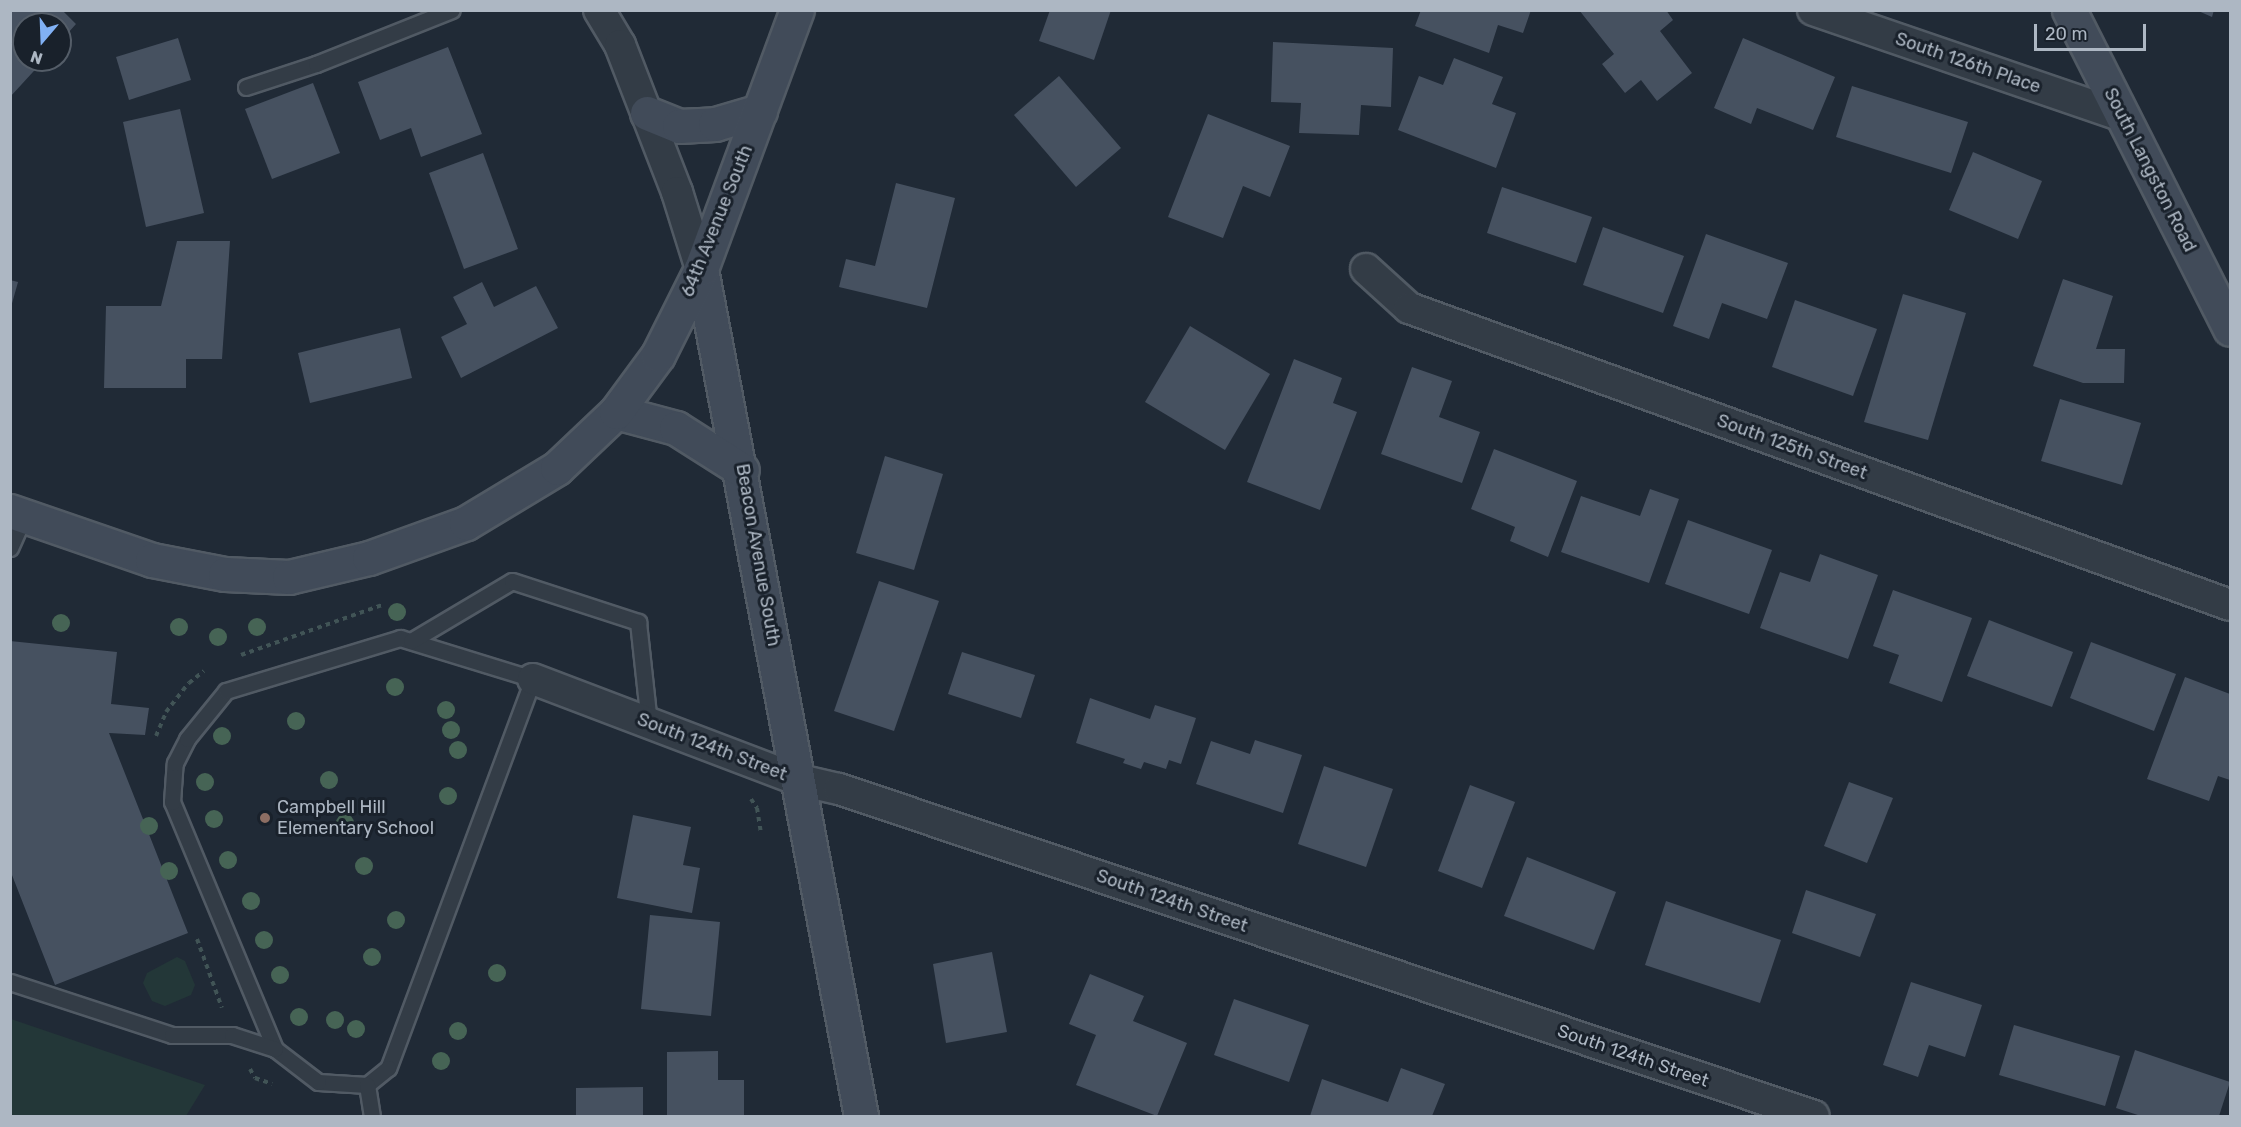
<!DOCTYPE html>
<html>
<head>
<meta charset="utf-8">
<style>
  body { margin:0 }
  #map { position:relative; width:2241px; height:1127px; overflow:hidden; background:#202a36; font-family:Rubik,sans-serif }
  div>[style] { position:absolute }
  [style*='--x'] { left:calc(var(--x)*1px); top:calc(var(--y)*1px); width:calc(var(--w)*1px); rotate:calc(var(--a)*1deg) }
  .green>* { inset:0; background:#233738 }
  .building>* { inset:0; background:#465160 }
  .path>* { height:4px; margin-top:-2px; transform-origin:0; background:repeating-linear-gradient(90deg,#415456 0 4.5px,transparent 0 9px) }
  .roads { filter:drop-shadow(2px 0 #515a64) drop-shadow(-2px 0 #515a64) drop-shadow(0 2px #515a64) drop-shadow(0 -2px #515a64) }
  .lane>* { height:15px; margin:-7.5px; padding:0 7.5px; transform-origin:7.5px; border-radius:7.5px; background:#333c46 }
  .street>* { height:30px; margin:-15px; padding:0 15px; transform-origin:15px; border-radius:15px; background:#333c46 }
  .secondary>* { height:33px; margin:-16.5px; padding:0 16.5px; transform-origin:16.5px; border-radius:16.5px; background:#414b59 }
  .trees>* { width:18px; height:18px; margin:-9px; border-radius:50%; background:#466455 }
  .dots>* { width:16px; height:16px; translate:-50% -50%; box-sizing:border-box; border:3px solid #19212b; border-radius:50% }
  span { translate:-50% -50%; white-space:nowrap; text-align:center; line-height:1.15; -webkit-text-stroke:6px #19212b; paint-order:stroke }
  .street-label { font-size:18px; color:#adb7c3 }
  .poi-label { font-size:18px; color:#adb7c3 }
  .left { translate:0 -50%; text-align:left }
  .frame { position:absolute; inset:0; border:12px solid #adb7c3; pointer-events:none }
  .north { position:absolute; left:12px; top:12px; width:60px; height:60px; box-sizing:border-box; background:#19212b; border:2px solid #545d68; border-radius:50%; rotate:199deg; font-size:16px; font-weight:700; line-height:24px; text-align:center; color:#adb7c3 }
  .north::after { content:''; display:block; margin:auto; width:21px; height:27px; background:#81b1f5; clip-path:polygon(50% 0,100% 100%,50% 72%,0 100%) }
  .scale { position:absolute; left:2034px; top:24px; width:112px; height:27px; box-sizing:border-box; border:3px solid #adb7c3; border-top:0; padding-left:8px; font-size:18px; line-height:21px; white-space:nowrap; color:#adb7c3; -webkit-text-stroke:4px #19212b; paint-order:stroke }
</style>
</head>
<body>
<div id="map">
  <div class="green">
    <div style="clip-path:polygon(177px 957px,185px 961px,195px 985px,191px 995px,165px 1006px,152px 1001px,143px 983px,147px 973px)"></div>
    <div style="clip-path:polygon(11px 1019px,205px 1085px,186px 1116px,11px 1116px)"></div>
  </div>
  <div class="building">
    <div style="clip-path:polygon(10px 10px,62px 10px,76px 24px,60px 42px,60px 24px,24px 24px,24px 60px,44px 60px,10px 97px)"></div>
    <div style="clip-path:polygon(1050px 10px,1111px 10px,1094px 60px,1039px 41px)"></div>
    <div style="clip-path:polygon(1421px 10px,1531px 10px,1523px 33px,1498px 25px,1489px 53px,1415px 26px)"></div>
    <div style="clip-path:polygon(1579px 10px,1666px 10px,1673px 20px,1660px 31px,1692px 73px,1657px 101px,1641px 80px,1625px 93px,1602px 64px,1614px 54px)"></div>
    <div style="clip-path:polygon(2196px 10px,2214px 10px,2212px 17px)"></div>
    <div style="clip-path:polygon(178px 38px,191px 80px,129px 100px,116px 57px)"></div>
    <div style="clip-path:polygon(1743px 38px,1835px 77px,1813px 130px,1757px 108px,1751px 124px,1714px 108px)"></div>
    <div style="clip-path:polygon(1273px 42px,1393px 48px,1391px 107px,1361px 105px,1359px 135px,1299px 133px,1301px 103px,1271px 102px)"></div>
    <div style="clip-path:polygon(448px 47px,482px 134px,421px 157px,411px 128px,380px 140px,358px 82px)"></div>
    <div style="clip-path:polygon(1454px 58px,1503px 77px,1492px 104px,1516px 113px,1496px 168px,1398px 130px,1419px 76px,1443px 85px)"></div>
    <div style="clip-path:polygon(1059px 76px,1121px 148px,1076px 187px,1014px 115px)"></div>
    <div style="clip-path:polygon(313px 83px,340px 153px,272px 179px,245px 109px)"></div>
    <div style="clip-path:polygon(1852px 86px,1968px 122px,1951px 173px,1836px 137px)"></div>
    <div style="clip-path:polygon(180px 109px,204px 213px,146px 227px,123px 122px)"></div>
    <div style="clip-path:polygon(1208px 114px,1290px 146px,1270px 197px,1243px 186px,1223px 238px,1168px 217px)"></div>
    <div style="clip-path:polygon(1973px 152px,2042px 181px,2018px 239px,1949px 210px)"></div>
    <div style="clip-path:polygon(483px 153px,518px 249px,464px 269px,429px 173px)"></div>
    <div style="clip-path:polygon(896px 183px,955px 198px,927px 308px,839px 287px,846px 259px,875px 266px)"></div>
    <div style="clip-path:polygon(1502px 187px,1592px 217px,1576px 263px,1487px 233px)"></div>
    <div style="clip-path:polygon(1603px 227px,1684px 256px,1663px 313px,1583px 285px)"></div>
    <div style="clip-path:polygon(1706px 234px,1788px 263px,1767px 319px,1722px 303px,1709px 339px,1673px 326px)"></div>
    <div style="clip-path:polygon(177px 241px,230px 241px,222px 359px,186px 359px,186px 388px,104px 388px,106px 306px,161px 306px)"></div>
    <div style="clip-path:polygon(2063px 279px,2113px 296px,2096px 349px,2125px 349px,2124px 383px,2083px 383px,2033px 366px)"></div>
    <div style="clip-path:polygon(10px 280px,18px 282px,11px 307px,10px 307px)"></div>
    <div style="clip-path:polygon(482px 282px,494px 307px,536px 286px,558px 328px,461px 378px,441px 337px,467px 324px,453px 297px)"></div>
    <div style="clip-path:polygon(1903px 294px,1966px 313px,1928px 440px,1864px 422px)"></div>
    <div style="clip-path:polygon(1795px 300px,1877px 329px,1853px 396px,1772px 367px)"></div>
    <div style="clip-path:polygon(1190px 326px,1270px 374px,1225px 450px,1145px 402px)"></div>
    <div style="clip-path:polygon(400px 328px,412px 378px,310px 403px,298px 353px)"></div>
    <div style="clip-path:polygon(1294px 359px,1342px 378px,1333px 403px,1357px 412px,1320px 510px,1247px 482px)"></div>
    <div style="clip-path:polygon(1412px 367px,1452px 381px,1439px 417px,1480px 432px,1462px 483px,1381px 454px)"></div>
    <div style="clip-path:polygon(2060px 399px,2141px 423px,2122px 485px,2041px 461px)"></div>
    <div style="clip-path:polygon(1494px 449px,1577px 481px,1548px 557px,1510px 541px,1515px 527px,1471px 509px)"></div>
    <div style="clip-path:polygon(885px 456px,943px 474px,914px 570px,856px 553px)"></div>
    <div style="clip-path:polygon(1650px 489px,1679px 499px,1649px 583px,1561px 552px,1581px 496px,1640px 516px)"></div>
    <div style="clip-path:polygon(1688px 520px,1772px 550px,1749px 614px,1665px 584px)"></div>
    <div style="clip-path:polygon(1820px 554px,1878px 575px,1848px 659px,1760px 628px,1780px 572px,1810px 582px)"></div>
    <div style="clip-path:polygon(879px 581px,939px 601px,894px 731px,834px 711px)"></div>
    <div style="clip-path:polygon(1893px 590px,1972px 618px,1942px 702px,1889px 683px,1899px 655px,1873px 646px)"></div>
    <div style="clip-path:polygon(1989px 620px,2073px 652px,2052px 707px,1967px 676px)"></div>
    <div style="clip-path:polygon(10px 641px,117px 652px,111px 704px,149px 708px,145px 735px,109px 733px,188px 933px,55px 985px,10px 870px)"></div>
    <div style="clip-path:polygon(2091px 642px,2176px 674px,2154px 731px,2070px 698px)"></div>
    <div style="clip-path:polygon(962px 652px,1035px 675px,1021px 718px,948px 694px)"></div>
    <div style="clip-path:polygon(2185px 677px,2230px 694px,2230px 780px,2218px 776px,2209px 801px,2147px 779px)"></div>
    <div style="clip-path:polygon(1090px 698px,1150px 719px,1155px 705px,1196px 718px,1181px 764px,1169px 760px,1166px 769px,1144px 762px,1141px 769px,1123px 763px,1125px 759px,1076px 743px)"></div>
    <div style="clip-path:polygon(1255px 740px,1302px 755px,1283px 813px,1196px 784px,1211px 741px,1250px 754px)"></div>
    <div style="clip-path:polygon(1324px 766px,1393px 789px,1366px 867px,1298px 844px)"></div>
    <div style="clip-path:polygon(1849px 782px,1893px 798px,1867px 863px,1824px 846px)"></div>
    <div style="clip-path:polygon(1470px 785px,1515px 802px,1482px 888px,1438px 871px)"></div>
    <div style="clip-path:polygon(633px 815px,691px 827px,683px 865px,700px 868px,692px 913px,617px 898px)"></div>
    <div style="clip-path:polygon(1527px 857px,1616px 892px,1594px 950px,1504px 916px)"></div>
    <div style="clip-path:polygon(1806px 890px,1876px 914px,1860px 957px,1792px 933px)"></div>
    <div style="clip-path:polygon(1666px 901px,1781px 940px,1760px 1003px,1645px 965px)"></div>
    <div style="clip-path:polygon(650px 915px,720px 922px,711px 1016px,641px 1009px)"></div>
    <div style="clip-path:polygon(992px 952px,1007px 1032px,946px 1043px,933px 964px)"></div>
    <div style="clip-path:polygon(1090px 974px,1144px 996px,1133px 1021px,1187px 1043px,1157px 1116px,1076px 1085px,1096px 1035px,1069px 1024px)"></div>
    <div style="clip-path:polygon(1911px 982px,1982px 1005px,1965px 1057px,1929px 1045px,1918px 1077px,1883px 1065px)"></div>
    <div style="clip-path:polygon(1234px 999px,1309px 1025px,1289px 1082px,1214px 1055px)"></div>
    <div style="clip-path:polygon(2014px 1025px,2120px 1056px,2105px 1106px,1999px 1075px)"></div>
    <div style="clip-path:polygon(2135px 1050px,2230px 1082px,2219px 1116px,2141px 1116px,2116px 1108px)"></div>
    <div style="clip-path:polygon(718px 1051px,718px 1080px,744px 1080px,744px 1116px,667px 1116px,667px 1052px)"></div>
    <div style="clip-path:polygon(1401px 1068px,1445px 1084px,1432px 1116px,1310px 1116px,1322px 1079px,1388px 1102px)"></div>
    <div style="clip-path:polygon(643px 1087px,643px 1116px,576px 1116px,576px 1088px)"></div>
  </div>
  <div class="path">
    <div style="--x:241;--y:655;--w:150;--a:-19.5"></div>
    <div style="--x:156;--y:736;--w:26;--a:-67"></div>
    <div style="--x:166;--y:712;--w:37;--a:-52"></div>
    <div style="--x:189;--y:683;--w:19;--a:-39"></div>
    <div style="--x:751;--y:799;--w:11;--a:56"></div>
    <div style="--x:757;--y:808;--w:24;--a:81"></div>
    <div style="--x:197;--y:939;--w:73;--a:70.1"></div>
    <div style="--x:250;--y:1069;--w:10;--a:61"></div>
    <div style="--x:255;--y:1078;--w:18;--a:19"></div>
  </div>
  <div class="roads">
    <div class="lane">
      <div style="--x:246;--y:87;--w:74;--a:-18.2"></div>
      <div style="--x:316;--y:64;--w:146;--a:-21.7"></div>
      <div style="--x:10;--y:548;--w:35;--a:-66"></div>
      <div style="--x:400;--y:638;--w:139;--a:17.1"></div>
      <div style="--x:533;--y:679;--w:415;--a:110.4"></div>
      <div style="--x:388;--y:1068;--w:27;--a:141"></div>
      <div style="--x:367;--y:1085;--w:49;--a:-176.5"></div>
      <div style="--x:318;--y:1082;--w:54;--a:-142.5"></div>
      <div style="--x:275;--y:1049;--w:268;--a:-112.6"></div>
      <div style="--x:172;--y:802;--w:39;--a:-86"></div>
      <div style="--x:175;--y:763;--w:27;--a:-63"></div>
      <div style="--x:187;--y:739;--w:62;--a:-50.9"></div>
      <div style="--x:226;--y:691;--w:182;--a:-16.9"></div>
      <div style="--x:411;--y:641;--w:117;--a:-30.7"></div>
      <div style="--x:512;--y:581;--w:133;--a:18"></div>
      <div style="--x:638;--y:622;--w:102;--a:83.8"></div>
      <div style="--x:10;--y:982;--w:170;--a:18.1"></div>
      <div style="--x:172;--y:1035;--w:60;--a:0"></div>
      <div style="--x:232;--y:1035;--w:45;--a:18"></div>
      <div style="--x:367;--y:1085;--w:31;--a:81"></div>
    </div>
    <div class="street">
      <div style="--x:599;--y:10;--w:41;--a:59"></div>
      <div style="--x:620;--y:45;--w:158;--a:68.8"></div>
      <div style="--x:677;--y:192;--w:81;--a:72.7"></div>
      <div style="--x:1813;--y:10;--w:327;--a:18.9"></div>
      <div style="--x:1366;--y:269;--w:58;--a:42.2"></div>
      <div style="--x:1409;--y:308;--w:873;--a:19.89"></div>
      <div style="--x:533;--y:679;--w:285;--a:20.8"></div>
      <div style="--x:799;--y:780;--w:41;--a:12.7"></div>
      <div style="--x:839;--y:789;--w:1028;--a:18.54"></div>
    </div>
    <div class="secondary">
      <div style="--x:2069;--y:10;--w:357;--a:63.2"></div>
      <div style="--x:647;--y:113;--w:35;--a:22"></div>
      <div style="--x:679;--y:126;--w:36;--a:-3"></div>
      <div style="--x:715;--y:124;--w:47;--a:-16.1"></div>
      <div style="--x:701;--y:269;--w:862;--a:79.3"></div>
      <div style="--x:616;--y:412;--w:62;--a:14.9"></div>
      <div style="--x:676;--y:428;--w:78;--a:32.5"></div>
      <div style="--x:10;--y:511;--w:150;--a:19"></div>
      <div style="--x:152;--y:560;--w:74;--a:10.9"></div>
      <div style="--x:225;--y:574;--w:64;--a:2.7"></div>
      <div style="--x:289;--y:577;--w:82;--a:-13.4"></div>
      <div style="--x:369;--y:558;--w:103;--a:-19.8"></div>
      <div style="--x:466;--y:523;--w:106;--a:-31.1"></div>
      <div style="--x:557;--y:468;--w:81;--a:-43.5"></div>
      <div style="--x:616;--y:412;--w:71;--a:-53.6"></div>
      <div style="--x:658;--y:355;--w:96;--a:-63.4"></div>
      <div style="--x:701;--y:269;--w:276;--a:-69.7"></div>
    </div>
  </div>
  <div class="trees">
    <div style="left:397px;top:612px"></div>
    <div style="left:61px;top:623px"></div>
    <div style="left:179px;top:627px"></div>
    <div style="left:257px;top:627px"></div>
    <div style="left:218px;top:637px"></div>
    <div style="left:395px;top:687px"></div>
    <div style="left:446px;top:710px"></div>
    <div style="left:296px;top:721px"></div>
    <div style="left:451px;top:730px"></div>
    <div style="left:222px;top:736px"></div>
    <div style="left:458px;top:750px"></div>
    <div style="left:329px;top:780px"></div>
    <div style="left:205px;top:782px"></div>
    <div style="left:448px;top:796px"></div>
    <div style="left:214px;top:819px"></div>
    <div style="left:345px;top:823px"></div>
    <div style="left:149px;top:826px"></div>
    <div style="left:228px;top:860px"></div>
    <div style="left:364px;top:866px"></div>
    <div style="left:169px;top:871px"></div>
    <div style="left:251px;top:901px"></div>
    <div style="left:396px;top:920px"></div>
    <div style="left:264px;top:940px"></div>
    <div style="left:372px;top:957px"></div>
    <div style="left:497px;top:973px"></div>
    <div style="left:280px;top:975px"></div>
    <div style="left:299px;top:1017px"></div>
    <div style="left:335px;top:1020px"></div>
    <div style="left:356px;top:1029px"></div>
    <div style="left:458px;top:1031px"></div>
    <div style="left:441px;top:1061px"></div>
  </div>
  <div class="dots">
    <div style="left:265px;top:818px;background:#8d6e63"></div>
  </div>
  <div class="street-label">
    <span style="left:1968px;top:63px;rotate:19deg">South 126th Place</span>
    <span style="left:2150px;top:170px;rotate:63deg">South Langston Road</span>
    <span style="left:717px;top:221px;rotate:-68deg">64th Avenue South</span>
    <span style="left:1792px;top:447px;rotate:20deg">South 125th Street</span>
    <span style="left:758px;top:555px;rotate:80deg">Beacon Avenue South</span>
    <span style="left:712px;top:747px;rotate:21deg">South 124th Street</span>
    <span style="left:1172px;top:901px;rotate:19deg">South 124th Street</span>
    <span style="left:1633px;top:1056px;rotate:19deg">South 124th Street</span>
  </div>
  <div class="poi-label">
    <span class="left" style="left:277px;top:818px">Campbell Hill<br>Elementary School</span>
  </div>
  <div class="frame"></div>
  <div class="north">N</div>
  <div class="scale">20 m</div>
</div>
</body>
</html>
